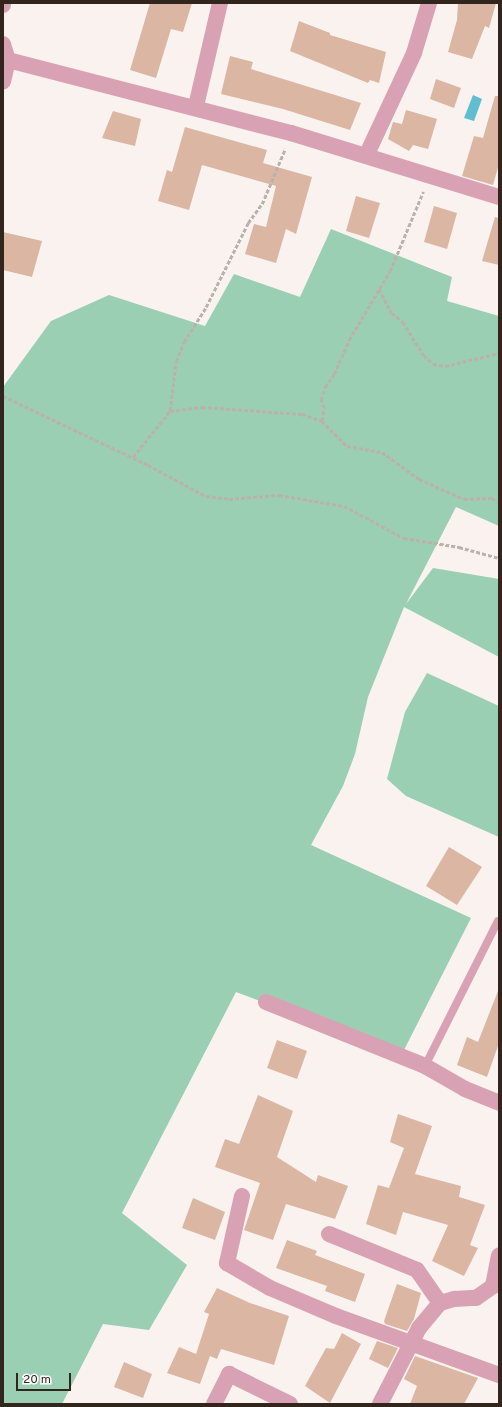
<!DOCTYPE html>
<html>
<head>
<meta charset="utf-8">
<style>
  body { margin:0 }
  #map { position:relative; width:502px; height:1407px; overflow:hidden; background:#faf2ee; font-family:Overpass,sans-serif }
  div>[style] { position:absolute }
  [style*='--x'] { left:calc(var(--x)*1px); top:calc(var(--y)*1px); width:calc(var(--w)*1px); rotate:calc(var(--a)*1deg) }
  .green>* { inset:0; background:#9acfb3 }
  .water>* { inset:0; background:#60becf }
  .building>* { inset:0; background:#dab6a3 }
  .path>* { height:2.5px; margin-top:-1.25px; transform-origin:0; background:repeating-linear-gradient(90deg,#bbb1ac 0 4px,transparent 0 6px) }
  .lane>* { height:8px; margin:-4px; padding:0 4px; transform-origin:4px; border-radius:4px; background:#d9a2b4 }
  .street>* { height:16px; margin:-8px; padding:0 8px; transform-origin:8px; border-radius:8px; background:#d9a2b4 }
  span { translate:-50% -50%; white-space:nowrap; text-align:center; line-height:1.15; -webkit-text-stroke:3.5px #fff; paint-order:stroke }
  .frame { position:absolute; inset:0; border:4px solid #32251d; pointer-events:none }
  .scale { position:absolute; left:16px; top:1373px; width:55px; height:18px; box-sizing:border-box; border:2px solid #32251d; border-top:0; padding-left:5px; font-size:12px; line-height:14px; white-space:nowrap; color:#32251d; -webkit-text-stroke:3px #fff; paint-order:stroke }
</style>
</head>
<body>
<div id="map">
  <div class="green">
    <div style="clip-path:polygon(331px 229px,452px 277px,447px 301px,499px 316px,499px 526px,456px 507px,406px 604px,433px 568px,499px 579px,499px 657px,404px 607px,368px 697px,355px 754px,343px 786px,311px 845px,471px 918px,402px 1054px,236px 992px,122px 1213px,187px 1265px,149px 1330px,103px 1324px,62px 1404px,3px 1404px,3px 387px,51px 321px,109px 295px,205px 326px,234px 274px,300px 297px)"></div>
    <div style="clip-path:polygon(427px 673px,499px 706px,499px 837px,406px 796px,387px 779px,405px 712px)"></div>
  </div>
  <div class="water">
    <div style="clip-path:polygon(473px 95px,482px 99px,474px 121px,464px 118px)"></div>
  </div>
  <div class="building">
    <div style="clip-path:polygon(150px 3px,192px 3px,183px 32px,171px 29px,156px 78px,130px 70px)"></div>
    <div style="clip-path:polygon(458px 3px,496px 3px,489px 28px,485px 26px,472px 59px,448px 52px,457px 20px)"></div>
    <div style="clip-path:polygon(299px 21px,330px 33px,330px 35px,386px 52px,379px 83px,370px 80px,368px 83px,290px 51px)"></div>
    <div style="clip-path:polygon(230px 56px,253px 62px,251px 69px,361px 103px,350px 130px,283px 109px,221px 94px)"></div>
    <div style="clip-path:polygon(436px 79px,461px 88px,454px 108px,430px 99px)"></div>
    <div style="clip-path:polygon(495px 96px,499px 96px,499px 164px,493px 185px,462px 176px,474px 136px,483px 138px)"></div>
    <div style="clip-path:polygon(406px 110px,437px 119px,428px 149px,413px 145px,409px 151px,388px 139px,393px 122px,402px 124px)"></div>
    <div style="clip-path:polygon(113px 111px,141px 119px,135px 146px,102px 138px)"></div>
    <div style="clip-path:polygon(185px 127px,267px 150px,263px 163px,312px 177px,296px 234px,286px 229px,276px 263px,245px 254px,254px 224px,266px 227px,276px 186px,202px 165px,189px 210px,158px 201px,167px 170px,172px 172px)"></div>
    <div style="clip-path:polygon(356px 196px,380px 203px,369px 238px,346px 231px)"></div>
    <div style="clip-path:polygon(434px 206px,457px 213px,447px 249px,424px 242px)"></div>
    <div style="clip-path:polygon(495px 217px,499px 218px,499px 265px,482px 261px)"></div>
    <div style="clip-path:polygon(3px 232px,42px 241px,32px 277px,3px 270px)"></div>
    <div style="clip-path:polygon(449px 847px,482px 867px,457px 905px,426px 886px)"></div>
    <div style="clip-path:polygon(498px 991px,499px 1043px,487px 1077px,457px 1065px,467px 1037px,478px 1042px)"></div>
    <div style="clip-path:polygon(277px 1040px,307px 1051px,297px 1079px,267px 1068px)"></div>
    <div style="clip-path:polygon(258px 1095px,293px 1111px,277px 1157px,316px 1182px,318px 1175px,348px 1186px,335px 1219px,286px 1204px,273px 1240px,244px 1230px,260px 1183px,215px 1167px,225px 1139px,239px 1144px)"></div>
    <div style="clip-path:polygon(398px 1114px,432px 1126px,415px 1174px,461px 1186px,459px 1197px,485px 1205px,470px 1245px,478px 1248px,464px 1276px,432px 1261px,448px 1225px,403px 1212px,396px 1235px,366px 1224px,378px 1185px,389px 1188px,404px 1148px,390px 1142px)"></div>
    <div style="clip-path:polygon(193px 1198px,225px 1212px,215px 1240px,182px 1228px)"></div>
    <div style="clip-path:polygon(287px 1240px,317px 1251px,315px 1255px,365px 1274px,355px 1302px,325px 1291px,327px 1286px,276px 1268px)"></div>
    <div style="clip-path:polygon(397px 1284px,421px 1293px,414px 1319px,407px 1331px,385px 1324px,384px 1321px)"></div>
    <div style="clip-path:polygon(217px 1288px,250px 1303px,289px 1316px,274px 1365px,221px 1349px,217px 1359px,210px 1356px,200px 1384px,167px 1373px,179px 1347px,196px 1354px,209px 1314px,204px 1312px)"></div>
    <div style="clip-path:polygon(342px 1333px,361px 1344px,330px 1403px,305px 1386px,326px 1348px,334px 1349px)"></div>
    <div style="clip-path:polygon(377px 1341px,398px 1348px,388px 1368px,369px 1359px)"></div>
    <div style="clip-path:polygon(415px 1356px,478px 1378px,464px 1404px,410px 1404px,417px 1386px,404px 1379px)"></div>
    <div style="clip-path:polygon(124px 1362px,152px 1374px,143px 1398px,114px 1387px)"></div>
  </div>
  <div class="path">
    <div style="--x:379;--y:289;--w:27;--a:62"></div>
    <div style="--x:392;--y:313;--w:14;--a:39"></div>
    <div style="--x:403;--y:322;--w:39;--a:58"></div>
    <div style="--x:424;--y:355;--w:13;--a:45"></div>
    <div style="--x:433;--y:364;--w:12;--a:9"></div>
    <div style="--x:445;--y:366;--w:56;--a:-13.5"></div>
    <div style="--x:3;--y:396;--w:161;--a:25.4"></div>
    <div style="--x:148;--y:465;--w:66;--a:28.1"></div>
    <div style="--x:206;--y:496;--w:23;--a:7"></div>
    <div style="--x:229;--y:499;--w:50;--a:-4.6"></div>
    <div style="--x:279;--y:495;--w:66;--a:9.6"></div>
    <div style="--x:344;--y:506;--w:68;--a:28.1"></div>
    <div style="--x:404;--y:538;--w:56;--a:9.3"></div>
    <div style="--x:459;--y:547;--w:41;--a:15.4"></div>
    <div style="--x:170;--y:411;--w:50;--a:-83.2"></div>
    <div style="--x:176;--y:361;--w:21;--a:-67"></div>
    <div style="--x:184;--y:342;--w:41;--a:-57.8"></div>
    <div style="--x:206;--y:307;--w:94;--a:-63.4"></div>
    <div style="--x:248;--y:223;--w:24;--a:-54"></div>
    <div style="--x:262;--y:204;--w:60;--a:-67.3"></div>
    <div style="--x:322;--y:421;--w:13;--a:-81"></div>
    <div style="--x:324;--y:408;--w:9;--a:-111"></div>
    <div style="--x:321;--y:400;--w:14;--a:-73"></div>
    <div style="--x:325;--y:387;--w:16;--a:-55"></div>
    <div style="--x:334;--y:374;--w:37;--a:-66"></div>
    <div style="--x:349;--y:340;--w:80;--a:-59.3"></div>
    <div style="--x:390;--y:271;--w:86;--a:-67.3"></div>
    <div style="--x:133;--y:457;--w:59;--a:-51.2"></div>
    <div style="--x:170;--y:411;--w:32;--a:-7"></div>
    <div style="--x:202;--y:407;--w:100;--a:4"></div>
    <div style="--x:302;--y:414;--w:21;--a:19"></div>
    <div style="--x:322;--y:421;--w:35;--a:45"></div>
    <div style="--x:347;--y:446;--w:36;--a:10"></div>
    <div style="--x:382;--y:452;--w:46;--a:36.1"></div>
    <div style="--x:419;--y:479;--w:49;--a:24"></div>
    <div style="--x:464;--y:499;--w:28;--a:-2"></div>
    <div style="--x:492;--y:498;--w:8;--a:30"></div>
  </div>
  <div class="lane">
    <div style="--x:425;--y:1066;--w:162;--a:-63.3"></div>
  </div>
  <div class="street">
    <div style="--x:3;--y:5;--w:2;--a:-90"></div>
    <div style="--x:3;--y:44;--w:17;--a:73"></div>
    <div style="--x:8;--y:60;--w:22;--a:103"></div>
    <div style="--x:8;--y:60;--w:292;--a:14.5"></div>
    <div style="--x:291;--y:133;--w:218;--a:17.1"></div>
    <div style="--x:196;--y:106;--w:106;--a:-76.9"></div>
    <div style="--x:367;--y:154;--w:111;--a:-65"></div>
    <div style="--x:414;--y:53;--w:52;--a:-73.3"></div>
    <div style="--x:266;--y:1002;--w:171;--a:21.9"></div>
    <div style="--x:425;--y:1066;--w:46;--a:29.9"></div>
    <div style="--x:465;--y:1089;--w:37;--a:22"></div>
    <div style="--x:242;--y:1196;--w:69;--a:102.6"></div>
    <div style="--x:227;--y:1263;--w:50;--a:30.2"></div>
    <div style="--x:270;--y:1288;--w:72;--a:23"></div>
    <div style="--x:336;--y:1316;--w:173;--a:19.9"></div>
    <div style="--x:329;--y:1234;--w:95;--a:22.2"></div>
    <div style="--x:417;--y:1270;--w:40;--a:55.1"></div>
    <div style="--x:214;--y:1404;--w:34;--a:-63"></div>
    <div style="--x:229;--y:1374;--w:68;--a:26.2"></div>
    <div style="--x:380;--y:1404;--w:85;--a:-62.8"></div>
    <div style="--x:419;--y:1328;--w:33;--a:-50"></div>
    <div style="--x:440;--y:1303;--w:15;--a:-16"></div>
    <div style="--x:454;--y:1299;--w:22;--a:-3"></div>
    <div style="--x:476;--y:1298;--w:21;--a:-35"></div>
    <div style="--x:493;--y:1286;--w:31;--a:-79"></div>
  </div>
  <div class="frame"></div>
  <div class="scale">20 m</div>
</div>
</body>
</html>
